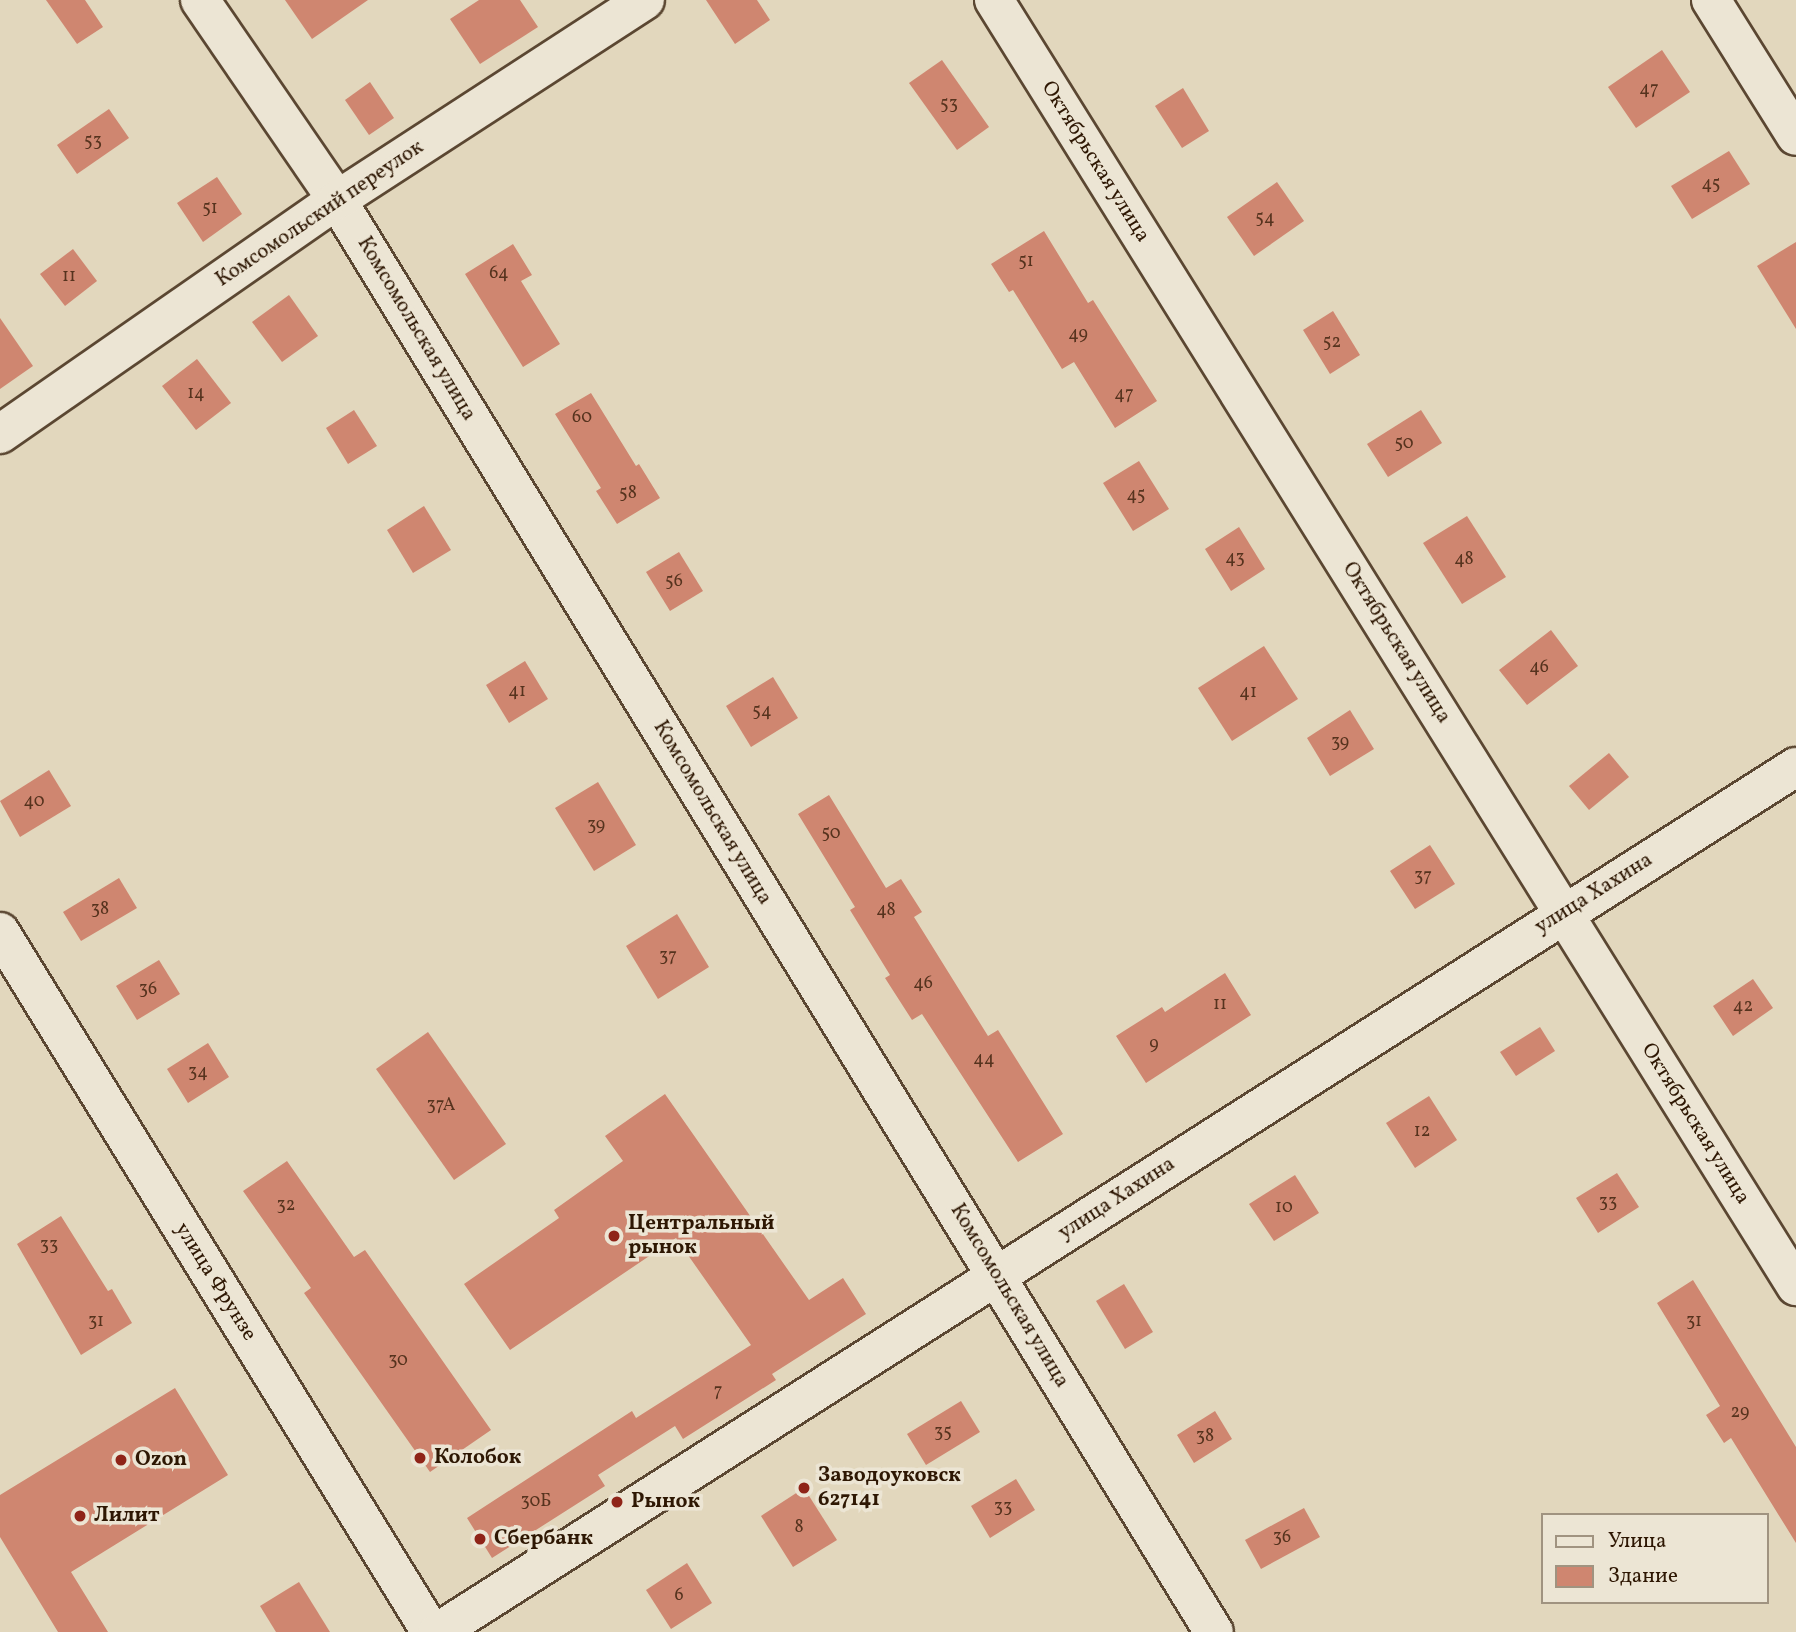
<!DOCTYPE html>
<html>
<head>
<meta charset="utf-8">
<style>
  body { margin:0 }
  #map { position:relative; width:1796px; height:1632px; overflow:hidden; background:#e2d7bd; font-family:Vollkorn,serif }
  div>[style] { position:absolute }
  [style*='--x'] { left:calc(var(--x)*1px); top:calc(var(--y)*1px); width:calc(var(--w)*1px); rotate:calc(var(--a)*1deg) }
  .building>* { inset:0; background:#cf8670 }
  .roads { filter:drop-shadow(2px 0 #5b4732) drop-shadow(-2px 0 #5b4732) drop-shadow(0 2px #5b4732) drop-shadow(0 -2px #5b4732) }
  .street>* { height:38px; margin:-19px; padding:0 19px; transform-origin:19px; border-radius:19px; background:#ece5d4 }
  .secondary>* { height:38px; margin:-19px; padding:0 19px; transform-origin:19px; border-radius:19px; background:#ece5d4 }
  .dots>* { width:19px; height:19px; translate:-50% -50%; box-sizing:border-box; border:4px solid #ece5d4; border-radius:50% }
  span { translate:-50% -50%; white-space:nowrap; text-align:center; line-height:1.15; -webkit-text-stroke:7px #ece5d4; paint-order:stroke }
  .number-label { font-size:18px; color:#56331e }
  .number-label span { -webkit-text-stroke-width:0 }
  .street-label { font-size:21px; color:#2e1703 }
  .poi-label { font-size:21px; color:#2e1703; font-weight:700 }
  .left { translate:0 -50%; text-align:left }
  .legend { position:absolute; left:1541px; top:1513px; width:228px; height:91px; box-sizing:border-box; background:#ece5d4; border:2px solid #a09380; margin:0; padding:9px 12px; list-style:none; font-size:21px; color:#2e1703 }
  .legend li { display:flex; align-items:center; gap:14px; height:35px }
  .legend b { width:35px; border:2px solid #a09380 }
</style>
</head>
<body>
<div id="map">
  <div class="building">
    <div style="clip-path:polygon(46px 0,85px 0,103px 27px,77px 44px)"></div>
    <div style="clip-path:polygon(285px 0,368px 0,312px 39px)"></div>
    <div style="clip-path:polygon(479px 0,520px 0,538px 27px,480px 64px,450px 19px)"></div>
    <div style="clip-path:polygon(706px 0,757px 0,770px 20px,735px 44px)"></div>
    <div style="clip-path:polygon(1662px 50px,1690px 92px,1636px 128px,1608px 87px)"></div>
    <div style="clip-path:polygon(942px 60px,989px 127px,957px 150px,909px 83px)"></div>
    <div style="clip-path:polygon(370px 82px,394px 118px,369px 135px,345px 100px)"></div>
    <div style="clip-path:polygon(1183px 88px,1209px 131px,1182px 148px,1155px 106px)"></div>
    <div style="clip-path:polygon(109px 109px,129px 138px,77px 174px,57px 145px)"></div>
    <div style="clip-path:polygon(1729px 151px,1750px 184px,1692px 219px,1671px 186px)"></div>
    <div style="clip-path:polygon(217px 177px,242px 214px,203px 242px,177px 203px)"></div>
    <div style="clip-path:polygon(1277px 182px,1304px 221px,1254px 256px,1227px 217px)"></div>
    <div style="clip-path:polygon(1044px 231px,1088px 303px,1093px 300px,1157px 401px,1115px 428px,1074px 362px,1062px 369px,1013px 290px,1009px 292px,991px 264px)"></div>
    <div style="clip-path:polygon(1796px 242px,1796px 329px,1757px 266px)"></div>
    <div style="clip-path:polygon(513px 244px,532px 275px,521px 281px,560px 344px,523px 367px,465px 274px)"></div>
    <div style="clip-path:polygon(73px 249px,97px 281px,65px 306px,40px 274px)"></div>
    <div style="clip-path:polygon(289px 295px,318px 336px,282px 362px,252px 322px)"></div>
    <div style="clip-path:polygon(1333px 311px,1360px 355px,1330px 374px,1303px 330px)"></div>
    <div style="clip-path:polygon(0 318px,33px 366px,0 389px)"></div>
    <div style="clip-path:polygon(197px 359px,231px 403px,196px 430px,162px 386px)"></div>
    <div style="clip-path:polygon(591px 393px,636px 466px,639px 464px,660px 498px,617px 524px,596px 491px,601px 488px,555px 414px)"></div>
    <div style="clip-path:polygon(354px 410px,377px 446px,348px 464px,326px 428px)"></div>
    <div style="clip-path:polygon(1421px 410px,1442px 443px,1388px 477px,1367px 444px)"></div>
    <div style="clip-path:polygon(1139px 461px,1169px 509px,1133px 531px,1103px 483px)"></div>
    <div style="clip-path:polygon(424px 506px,451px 550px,413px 573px,387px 530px)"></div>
    <div style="clip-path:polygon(1467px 516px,1506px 577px,1462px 604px,1423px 543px)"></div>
    <div style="clip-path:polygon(1239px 527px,1265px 569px,1231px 591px,1205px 549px)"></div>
    <div style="clip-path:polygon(679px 552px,703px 591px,670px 611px,646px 572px)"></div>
    <div style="clip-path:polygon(1551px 630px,1578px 666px,1527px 705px,1499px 670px)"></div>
    <div style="clip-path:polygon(1264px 646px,1298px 699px,1232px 741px,1198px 688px)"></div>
    <div style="clip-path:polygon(525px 661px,548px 699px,509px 723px,486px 685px)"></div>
    <div style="clip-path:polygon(773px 677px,798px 718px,751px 747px,726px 706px)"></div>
    <div style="clip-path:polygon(1350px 710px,1374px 749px,1330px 776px,1307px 738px)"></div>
    <div style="clip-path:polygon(1609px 753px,1629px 777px,1589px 810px,1569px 786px)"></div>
    <div style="clip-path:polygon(49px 770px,71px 806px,20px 837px,0 801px)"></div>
    <div style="clip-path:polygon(598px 782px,636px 845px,594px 871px,555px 808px)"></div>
    <div style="clip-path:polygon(829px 795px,886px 888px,901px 879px,922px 912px,914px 917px,988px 1036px,998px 1030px,1063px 1134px,1018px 1162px,922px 1014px,912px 1020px,885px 978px,890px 975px,850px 910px,855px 907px,798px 814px)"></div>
    <div style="clip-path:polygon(1430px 845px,1455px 884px,1415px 909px,1390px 871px)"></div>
    <div style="clip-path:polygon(119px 878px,137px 908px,81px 941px,63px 912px)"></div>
    <div style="clip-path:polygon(677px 914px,709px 967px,658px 999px,626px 946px)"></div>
    <div style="clip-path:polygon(159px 960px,180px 994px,137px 1020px,116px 986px)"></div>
    <div style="clip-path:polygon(1225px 973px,1251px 1015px,1146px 1083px,1116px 1036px,1162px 1007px,1165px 1012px)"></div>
    <div style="clip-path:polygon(1753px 979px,1773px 1008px,1733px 1036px,1713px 1006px)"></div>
    <div style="clip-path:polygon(1540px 1027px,1555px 1051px,1516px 1076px,1500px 1052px)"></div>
    <div style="clip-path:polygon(428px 1032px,506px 1144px,454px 1180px,376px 1069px)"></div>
    <div style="clip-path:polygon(208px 1043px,229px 1077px,188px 1103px,167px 1069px)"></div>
    <div style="clip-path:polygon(665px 1094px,809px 1300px,843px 1278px,866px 1314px,772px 1374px,776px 1380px,683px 1439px,675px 1426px,598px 1475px,605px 1486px,492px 1558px,467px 1518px,632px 1411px,636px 1418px,751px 1345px,676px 1238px,510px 1350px,464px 1284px,559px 1218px,554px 1210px,623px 1161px,605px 1136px)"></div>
    <div style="clip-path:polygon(1429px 1096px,1457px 1140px,1415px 1168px,1386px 1123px)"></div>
    <div style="clip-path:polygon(287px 1161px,354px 1257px,365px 1250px,491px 1430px,430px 1472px,304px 1293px,311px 1288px,243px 1191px)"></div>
    <div style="clip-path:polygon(1617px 1173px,1639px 1207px,1598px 1233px,1576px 1198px)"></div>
    <div style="clip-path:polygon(1295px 1175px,1319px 1213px,1274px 1241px,1249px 1204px)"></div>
    <div style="clip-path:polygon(61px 1216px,108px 1291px,112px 1289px,132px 1323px,81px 1355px,17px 1244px)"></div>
    <div style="clip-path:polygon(1693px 1280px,1796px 1447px,1796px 1543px,1731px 1438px,1724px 1443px,1706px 1415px,1720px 1406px,1657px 1303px)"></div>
    <div style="clip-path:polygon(1124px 1284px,1153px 1332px,1125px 1349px,1096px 1301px)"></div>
    <div style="clip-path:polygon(175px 1388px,228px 1475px,71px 1572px,108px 1632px,58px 1632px,0 1537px,0 1495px)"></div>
    <div style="clip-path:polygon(961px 1401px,980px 1432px,926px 1465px,907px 1434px)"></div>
    <div style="clip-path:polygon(1215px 1411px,1232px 1439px,1194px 1463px,1177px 1435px)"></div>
    <div style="clip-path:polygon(1016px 1479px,1035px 1510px,990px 1538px,971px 1506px)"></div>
    <div style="clip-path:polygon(804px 1488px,837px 1540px,793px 1567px,761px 1516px)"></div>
    <div style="clip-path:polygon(1304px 1508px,1320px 1537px,1261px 1569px,1245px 1540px)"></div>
    <div style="clip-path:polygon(687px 1563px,712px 1603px,671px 1629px,646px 1590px)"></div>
    <div style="clip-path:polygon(299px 1582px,330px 1632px,276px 1632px,260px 1606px)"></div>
  </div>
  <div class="roads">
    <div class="street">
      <div style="--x:200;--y:0;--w:242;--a:55.6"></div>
      <div style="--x:337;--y:200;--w:1679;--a:58.52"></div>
      <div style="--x:994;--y:0;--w:1516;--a:58.05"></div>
      <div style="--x:1711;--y:0;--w:160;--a:58"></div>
      <div style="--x:0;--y:434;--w:410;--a:-34.8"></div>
      <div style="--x:337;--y:200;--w:367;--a:-33"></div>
      <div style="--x:0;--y:932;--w:822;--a:58.38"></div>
    </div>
    <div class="secondary">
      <div style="--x:438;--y:1632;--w:1610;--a:-32.5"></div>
    </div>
  </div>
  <div class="dots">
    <div style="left:614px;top:1236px;background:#8f2418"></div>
    <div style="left:420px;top:1458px;background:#8f2418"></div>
    <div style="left:121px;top:1460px;background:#8f2418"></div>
    <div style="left:804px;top:1488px;background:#8f2418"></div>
    <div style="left:617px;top:1502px;background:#8f2418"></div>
    <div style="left:80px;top:1516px;background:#8f2418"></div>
    <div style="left:480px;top:1539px;background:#8f2418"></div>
  </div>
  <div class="number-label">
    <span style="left:1649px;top:90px">47</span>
    <span style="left:949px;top:105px">53</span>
    <span style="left:93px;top:142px">53</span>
    <span style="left:1711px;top:185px">45</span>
    <span style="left:210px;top:209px">51</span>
    <span style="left:1265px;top:219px">54</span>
    <span style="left:1026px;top:262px">51</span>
    <span style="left:499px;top:274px">64</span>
    <span style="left:69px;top:277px">11</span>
    <span style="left:1078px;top:335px">49</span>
    <span style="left:1332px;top:343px">52</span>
    <span style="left:196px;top:394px">14</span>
    <span style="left:1124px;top:395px">47</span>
    <span style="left:582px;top:418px">60</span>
    <span style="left:1404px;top:444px">50</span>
    <span style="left:628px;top:494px">58</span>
    <span style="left:1136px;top:496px">45</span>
    <span style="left:1235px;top:559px">43</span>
    <span style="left:1464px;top:560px">48</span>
    <span style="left:674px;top:582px">56</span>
    <span style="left:1539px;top:668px">46</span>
    <span style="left:517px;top:692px">41</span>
    <span style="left:1248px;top:693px">41</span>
    <span style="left:762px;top:712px">54</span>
    <span style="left:1340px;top:743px">39</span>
    <span style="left:34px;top:802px">40</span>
    <span style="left:596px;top:826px">39</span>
    <span style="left:831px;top:834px">50</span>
    <span style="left:1423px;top:877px">37</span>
    <span style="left:100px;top:910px">38</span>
    <span style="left:886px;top:911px">48</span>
    <span style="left:668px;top:957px">37</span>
    <span style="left:923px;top:984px">46</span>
    <span style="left:148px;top:990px">36</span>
    <span style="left:1220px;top:1005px">11</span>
    <span style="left:1743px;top:1007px">42</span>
    <span style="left:1154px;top:1045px">9</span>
    <span style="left:984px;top:1060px">44</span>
    <span style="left:198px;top:1073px">34</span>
    <span style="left:441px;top:1106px">37А</span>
    <span style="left:1422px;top:1132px">12</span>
    <span style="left:1608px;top:1203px">33</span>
    <span style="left:286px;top:1206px">32</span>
    <span style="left:1284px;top:1208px">10</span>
    <span style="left:49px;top:1246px">33</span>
    <span style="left:96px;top:1322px">31</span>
    <span style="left:1694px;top:1322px">31</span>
    <span style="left:398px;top:1361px">30</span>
    <span style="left:718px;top:1392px">7</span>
    <span style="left:1740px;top:1413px">29</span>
    <span style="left:943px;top:1433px">35</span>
    <span style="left:1205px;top:1437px">38</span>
    <span style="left:536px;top:1502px">30Б</span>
    <span style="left:1003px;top:1508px">33</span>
    <span style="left:799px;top:1528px">8</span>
    <span style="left:1282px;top:1538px">36</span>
    <span style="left:679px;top:1596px">6</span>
  </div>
  <div class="street-label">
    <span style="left:1095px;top:162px;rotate:58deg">Октябрьская улица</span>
    <span style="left:320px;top:214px;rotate:-34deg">Комсомольский переулок</span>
    <span style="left:416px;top:329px;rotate:59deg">Комсомольская улица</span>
    <span style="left:1396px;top:643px;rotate:58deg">Октябрьская улица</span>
    <span style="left:712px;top:813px;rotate:59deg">Комсомольская улица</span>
    <span style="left:1594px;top:894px;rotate:-32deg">улица Хахина</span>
    <span style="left:1695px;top:1124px;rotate:58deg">Октябрьская улица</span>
    <span style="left:1117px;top:1199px;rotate:-33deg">улица Хахина</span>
    <span style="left:215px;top:1282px;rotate:58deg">улица Фрунзе</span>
    <span style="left:1009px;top:1296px;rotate:59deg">Комсомольская улица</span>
  </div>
  <div class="poi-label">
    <span class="left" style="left:628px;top:1236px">Центральный<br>рынок</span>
    <span class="left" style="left:434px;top:1458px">Колобок</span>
    <span class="left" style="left:135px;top:1460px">Ozon</span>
    <span class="left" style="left:818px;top:1488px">Заводоуковск<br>627141</span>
    <span class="left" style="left:631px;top:1502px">Рынок</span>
    <span class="left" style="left:94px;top:1516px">Лилит</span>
    <span class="left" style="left:494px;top:1539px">Сбербанк</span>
  </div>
  <ul class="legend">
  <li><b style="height:9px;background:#ece5d4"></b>Улица</li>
  <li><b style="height:19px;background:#cf8670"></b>Здание</li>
  </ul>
</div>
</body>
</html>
